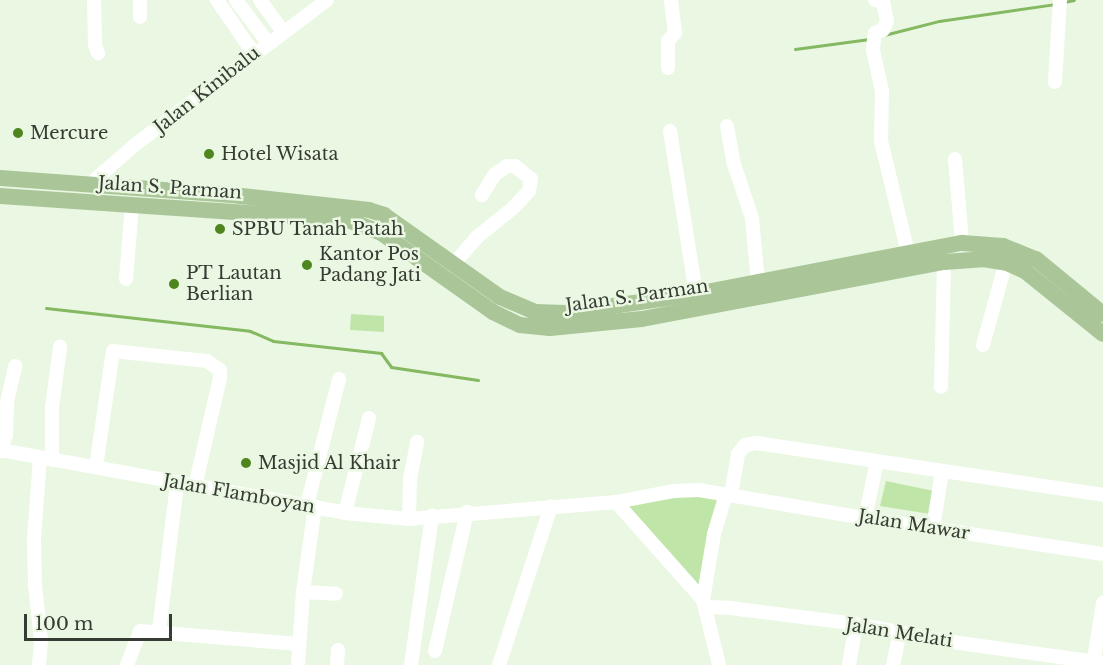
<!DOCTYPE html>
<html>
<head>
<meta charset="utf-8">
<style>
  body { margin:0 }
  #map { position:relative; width:1103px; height:665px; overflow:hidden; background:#eaf7e2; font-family:"Libre Baskerville",serif }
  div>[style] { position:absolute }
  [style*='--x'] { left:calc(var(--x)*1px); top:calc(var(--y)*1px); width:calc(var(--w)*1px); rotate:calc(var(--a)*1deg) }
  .green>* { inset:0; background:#c0e5a9 }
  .stream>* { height:3px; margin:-1.5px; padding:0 1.5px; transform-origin:1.5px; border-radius:1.5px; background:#84b861 }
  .minor>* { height:14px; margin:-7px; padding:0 7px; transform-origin:7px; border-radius:7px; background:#fff }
  .major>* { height:16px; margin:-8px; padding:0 8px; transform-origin:8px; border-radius:8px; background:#aac698 }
  .dots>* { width:16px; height:16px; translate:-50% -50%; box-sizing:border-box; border:3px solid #eaf7e2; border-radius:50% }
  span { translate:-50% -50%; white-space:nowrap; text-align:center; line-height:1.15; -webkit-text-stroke:5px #eaf7e2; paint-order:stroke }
  .street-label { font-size:18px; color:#363b33 }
  .poi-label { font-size:18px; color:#363b33 }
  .left { translate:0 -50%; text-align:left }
  .scale { position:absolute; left:24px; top:614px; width:148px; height:27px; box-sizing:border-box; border:3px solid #363b33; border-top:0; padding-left:8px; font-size:18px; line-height:21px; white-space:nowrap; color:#363b33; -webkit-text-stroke:4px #eaf7e2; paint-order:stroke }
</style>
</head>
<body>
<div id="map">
  <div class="green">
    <div style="clip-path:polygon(351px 314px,384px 316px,384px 332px,350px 330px)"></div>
    <div style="clip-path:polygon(886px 481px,934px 491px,930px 514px,880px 506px)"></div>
    <div style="clip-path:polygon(726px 494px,705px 603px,626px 506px,671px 498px)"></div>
  </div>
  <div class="stream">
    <div style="--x:1064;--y:2;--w:10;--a:-11"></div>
    <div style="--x:884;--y:35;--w:57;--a:-14.3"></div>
    <div style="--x:939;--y:21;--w:117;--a:-8.3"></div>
    <div style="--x:795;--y:49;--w:75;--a:-7.7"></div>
    <div style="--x:46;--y:308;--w:205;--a:6.4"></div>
    <div style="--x:250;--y:331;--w:25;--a:23"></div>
    <div style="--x:273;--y:341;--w:109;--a:6.3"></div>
    <div style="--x:381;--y:353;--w:17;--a:54"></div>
    <div style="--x:391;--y:367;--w:88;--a:8.5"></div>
  </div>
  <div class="minor">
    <div style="--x:94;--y:0;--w:45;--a:88.7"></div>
    <div style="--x:95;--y:45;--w:9;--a:69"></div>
    <div style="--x:217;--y:0;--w:65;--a:55.6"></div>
    <div style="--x:236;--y:0;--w:54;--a:53.3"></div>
    <div style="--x:260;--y:0;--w:39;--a:54"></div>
    <div style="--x:875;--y:0;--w:8;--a:14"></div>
    <div style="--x:883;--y:2;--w:19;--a:78"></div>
    <div style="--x:887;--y:21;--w:10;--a:114"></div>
    <div style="--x:883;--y:30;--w:9;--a:159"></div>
    <div style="--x:875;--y:33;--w:6;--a:99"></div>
    <div style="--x:874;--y:39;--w:11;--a:95"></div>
    <div style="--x:873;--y:50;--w:42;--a:77.6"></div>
    <div style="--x:882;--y:91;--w:50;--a:91.1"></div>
    <div style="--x:881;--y:141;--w:115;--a:76.4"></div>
    <div style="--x:140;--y:17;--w:17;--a:-90"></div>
    <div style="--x:668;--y:68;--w:27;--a:-90"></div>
    <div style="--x:668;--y:41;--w:11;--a:-49"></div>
    <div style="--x:675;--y:33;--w:33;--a:-97"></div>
    <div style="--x:1055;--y:82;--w:82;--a:-86.5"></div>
    <div style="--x:727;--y:126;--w:36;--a:80"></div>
    <div style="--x:733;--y:161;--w:60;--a:71.6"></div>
    <div style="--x:752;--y:218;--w:65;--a:84.7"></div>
    <div style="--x:670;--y:131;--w:165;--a:80.9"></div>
    <div style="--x:955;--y:159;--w:84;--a:85.2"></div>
    <div style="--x:91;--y:183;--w:60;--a:-40.9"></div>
    <div style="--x:136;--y:144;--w:239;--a:-37"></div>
    <div style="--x:452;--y:266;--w:38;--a:-49"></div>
    <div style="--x:477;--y:237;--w:46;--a:-38.9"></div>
    <div style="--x:513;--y:208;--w:23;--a:-47"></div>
    <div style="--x:529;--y:191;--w:12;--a:-81"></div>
    <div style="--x:531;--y:179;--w:21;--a:-141"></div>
    <div style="--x:515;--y:166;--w:8;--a:180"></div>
    <div style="--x:507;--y:166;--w:14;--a:146"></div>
    <div style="--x:495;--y:174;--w:25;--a:122"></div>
    <div style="--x:126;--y:279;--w:74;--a:-85.4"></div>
    <div style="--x:983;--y:345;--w:86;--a:-74.5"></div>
    <div style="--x:941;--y:387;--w:125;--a:-88.6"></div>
    <div style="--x:0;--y:450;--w:351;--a:10.3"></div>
    <div style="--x:345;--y:513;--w:64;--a:5.4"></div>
    <div style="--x:409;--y:519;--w:208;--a:-4.7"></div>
    <div style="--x:616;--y:502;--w:58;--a:-10.9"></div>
    <div style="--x:673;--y:491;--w:26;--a:-2"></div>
    <div style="--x:699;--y:490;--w:168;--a:9.6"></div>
    <div style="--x:865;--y:518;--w:241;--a:8.6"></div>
    <div style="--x:1;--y:451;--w:17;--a:-73"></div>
    <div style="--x:6;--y:435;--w:33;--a:-88"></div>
    <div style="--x:7;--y:402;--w:37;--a:-77"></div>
    <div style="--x:52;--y:460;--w:52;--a:-90"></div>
    <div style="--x:52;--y:408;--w:62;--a:-82.5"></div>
    <div style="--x:96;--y:467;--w:117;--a:-81.7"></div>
    <div style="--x:113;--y:351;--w:95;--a:6.1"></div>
    <div style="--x:207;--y:361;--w:16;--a:35"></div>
    <div style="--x:220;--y:370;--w:8;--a:90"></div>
    <div style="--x:220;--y:378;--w:111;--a:103"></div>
    <div style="--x:731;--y:495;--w:42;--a:-80.3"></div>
    <div style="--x:738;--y:454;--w:11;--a:-52"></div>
    <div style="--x:745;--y:445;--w:11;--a:-10"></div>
    <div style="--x:756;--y:443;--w:351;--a:8.5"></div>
    <div style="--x:616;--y:502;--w:131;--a:48.4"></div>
    <div style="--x:307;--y:505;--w:130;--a:-75.7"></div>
    <div style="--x:345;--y:513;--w:98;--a:-75.8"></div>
    <div style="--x:865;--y:518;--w:58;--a:-78.1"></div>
    <div style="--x:409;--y:519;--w:40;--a:-88.6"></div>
    <div style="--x:410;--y:479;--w:38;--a:-79"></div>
    <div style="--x:933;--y:528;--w:57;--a:-80.9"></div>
    <div style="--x:303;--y:592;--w:33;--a:3"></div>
    <div style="--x:706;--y:607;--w:24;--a:2"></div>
    <div style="--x:730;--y:608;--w:127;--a:7.2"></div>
    <div style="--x:856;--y:624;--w:91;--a:10.8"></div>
    <div style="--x:945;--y:641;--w:160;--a:7.9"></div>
    <div style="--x:159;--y:631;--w:148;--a:-83"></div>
    <div style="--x:435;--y:651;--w:143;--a:-77"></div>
    <div style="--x:39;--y:665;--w:25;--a:-85"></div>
    <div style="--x:41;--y:640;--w:55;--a:-96.2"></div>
    <div style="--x:35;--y:585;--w:46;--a:-91.2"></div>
    <div style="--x:34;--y:539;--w:81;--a:-85.8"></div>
    <div style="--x:127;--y:665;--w:36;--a:-69"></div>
    <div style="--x:140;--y:631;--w:159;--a:4.7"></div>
    <div style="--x:298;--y:665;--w:73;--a:-86.1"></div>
    <div style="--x:303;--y:592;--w:86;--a:-82"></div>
    <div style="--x:337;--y:665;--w:15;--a:-86"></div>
    <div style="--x:411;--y:665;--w:151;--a:-82"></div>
    <div style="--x:499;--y:665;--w:167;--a:-71.9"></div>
    <div style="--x:719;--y:665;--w:67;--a:-103.8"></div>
    <div style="--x:703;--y:600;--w:67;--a:-80.5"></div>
    <div style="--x:714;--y:534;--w:42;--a:-73.3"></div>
    <div style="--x:849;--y:665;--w:42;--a:-80.3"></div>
    <div style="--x:893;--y:665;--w:34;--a:-78"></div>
    <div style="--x:1093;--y:665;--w:63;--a:-80.8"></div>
  </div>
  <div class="major">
    <div style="--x:0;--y:178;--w:233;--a:4.2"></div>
    <div style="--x:232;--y:195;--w:138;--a:6.2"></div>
    <div style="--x:369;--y:210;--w:16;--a:18"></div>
    <div style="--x:384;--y:215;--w:142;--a:35.3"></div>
    <div style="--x:500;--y:297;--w:38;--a:23"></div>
    <div style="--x:535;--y:312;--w:30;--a:2"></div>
    <div style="--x:565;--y:313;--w:132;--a:-8.3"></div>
    <div style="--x:696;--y:294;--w:271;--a:-10.9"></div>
    <div style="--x:962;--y:243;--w:41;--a:4.2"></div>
    <div style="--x:1003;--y:246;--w:35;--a:22"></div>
    <div style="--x:1036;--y:259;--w:87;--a:39.4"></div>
    <div style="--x:0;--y:196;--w:349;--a:3.9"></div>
    <div style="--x:348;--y:220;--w:34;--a:21"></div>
    <div style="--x:380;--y:232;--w:138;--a:35.3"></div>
    <div style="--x:493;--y:312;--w:30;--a:26"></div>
    <div style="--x:520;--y:325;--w:30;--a:6"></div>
    <div style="--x:550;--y:328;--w:92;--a:-5.6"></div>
    <div style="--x:642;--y:319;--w:307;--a:-10.7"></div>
    <div style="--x:944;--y:262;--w:39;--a:-4"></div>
    <div style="--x:983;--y:259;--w:24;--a:9"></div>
    <div style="--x:1007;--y:263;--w:20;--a:24"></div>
    <div style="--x:1025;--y:271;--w:100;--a:38.9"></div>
  </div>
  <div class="dots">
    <div style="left:18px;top:133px;background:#4e851e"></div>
    <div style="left:209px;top:154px;background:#4e851e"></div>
    <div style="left:220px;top:229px;background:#4e851e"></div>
    <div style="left:307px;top:265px;background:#4e851e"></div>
    <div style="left:174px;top:284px;background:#4e851e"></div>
    <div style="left:246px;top:463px;background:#4e851e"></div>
  </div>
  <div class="street-label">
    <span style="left:207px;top:90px;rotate:-38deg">Jalan Kinibalu</span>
    <span style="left:170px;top:188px;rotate:4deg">Jalan S. Parman</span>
    <span style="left:637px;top:296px;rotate:-8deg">Jalan S. Parman</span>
    <span style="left:239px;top:494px;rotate:10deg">Jalan Flamboyan</span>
    <span style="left:914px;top:525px;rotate:9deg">Jalan Mawar</span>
    <span style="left:899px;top:633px;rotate:9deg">Jalan Melati</span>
  </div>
  <div class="poi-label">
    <span class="left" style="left:30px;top:133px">Mercure</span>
    <span class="left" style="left:221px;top:154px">Hotel Wisata</span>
    <span class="left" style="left:232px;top:229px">SPBU Tanah Patah</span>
    <span class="left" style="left:319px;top:265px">Kantor Pos<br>Padang Jati</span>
    <span class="left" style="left:186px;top:284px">PT Lautan<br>Berlian</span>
    <span class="left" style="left:258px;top:463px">Masjid Al Khair</span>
  </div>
  <div class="scale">100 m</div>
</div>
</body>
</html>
